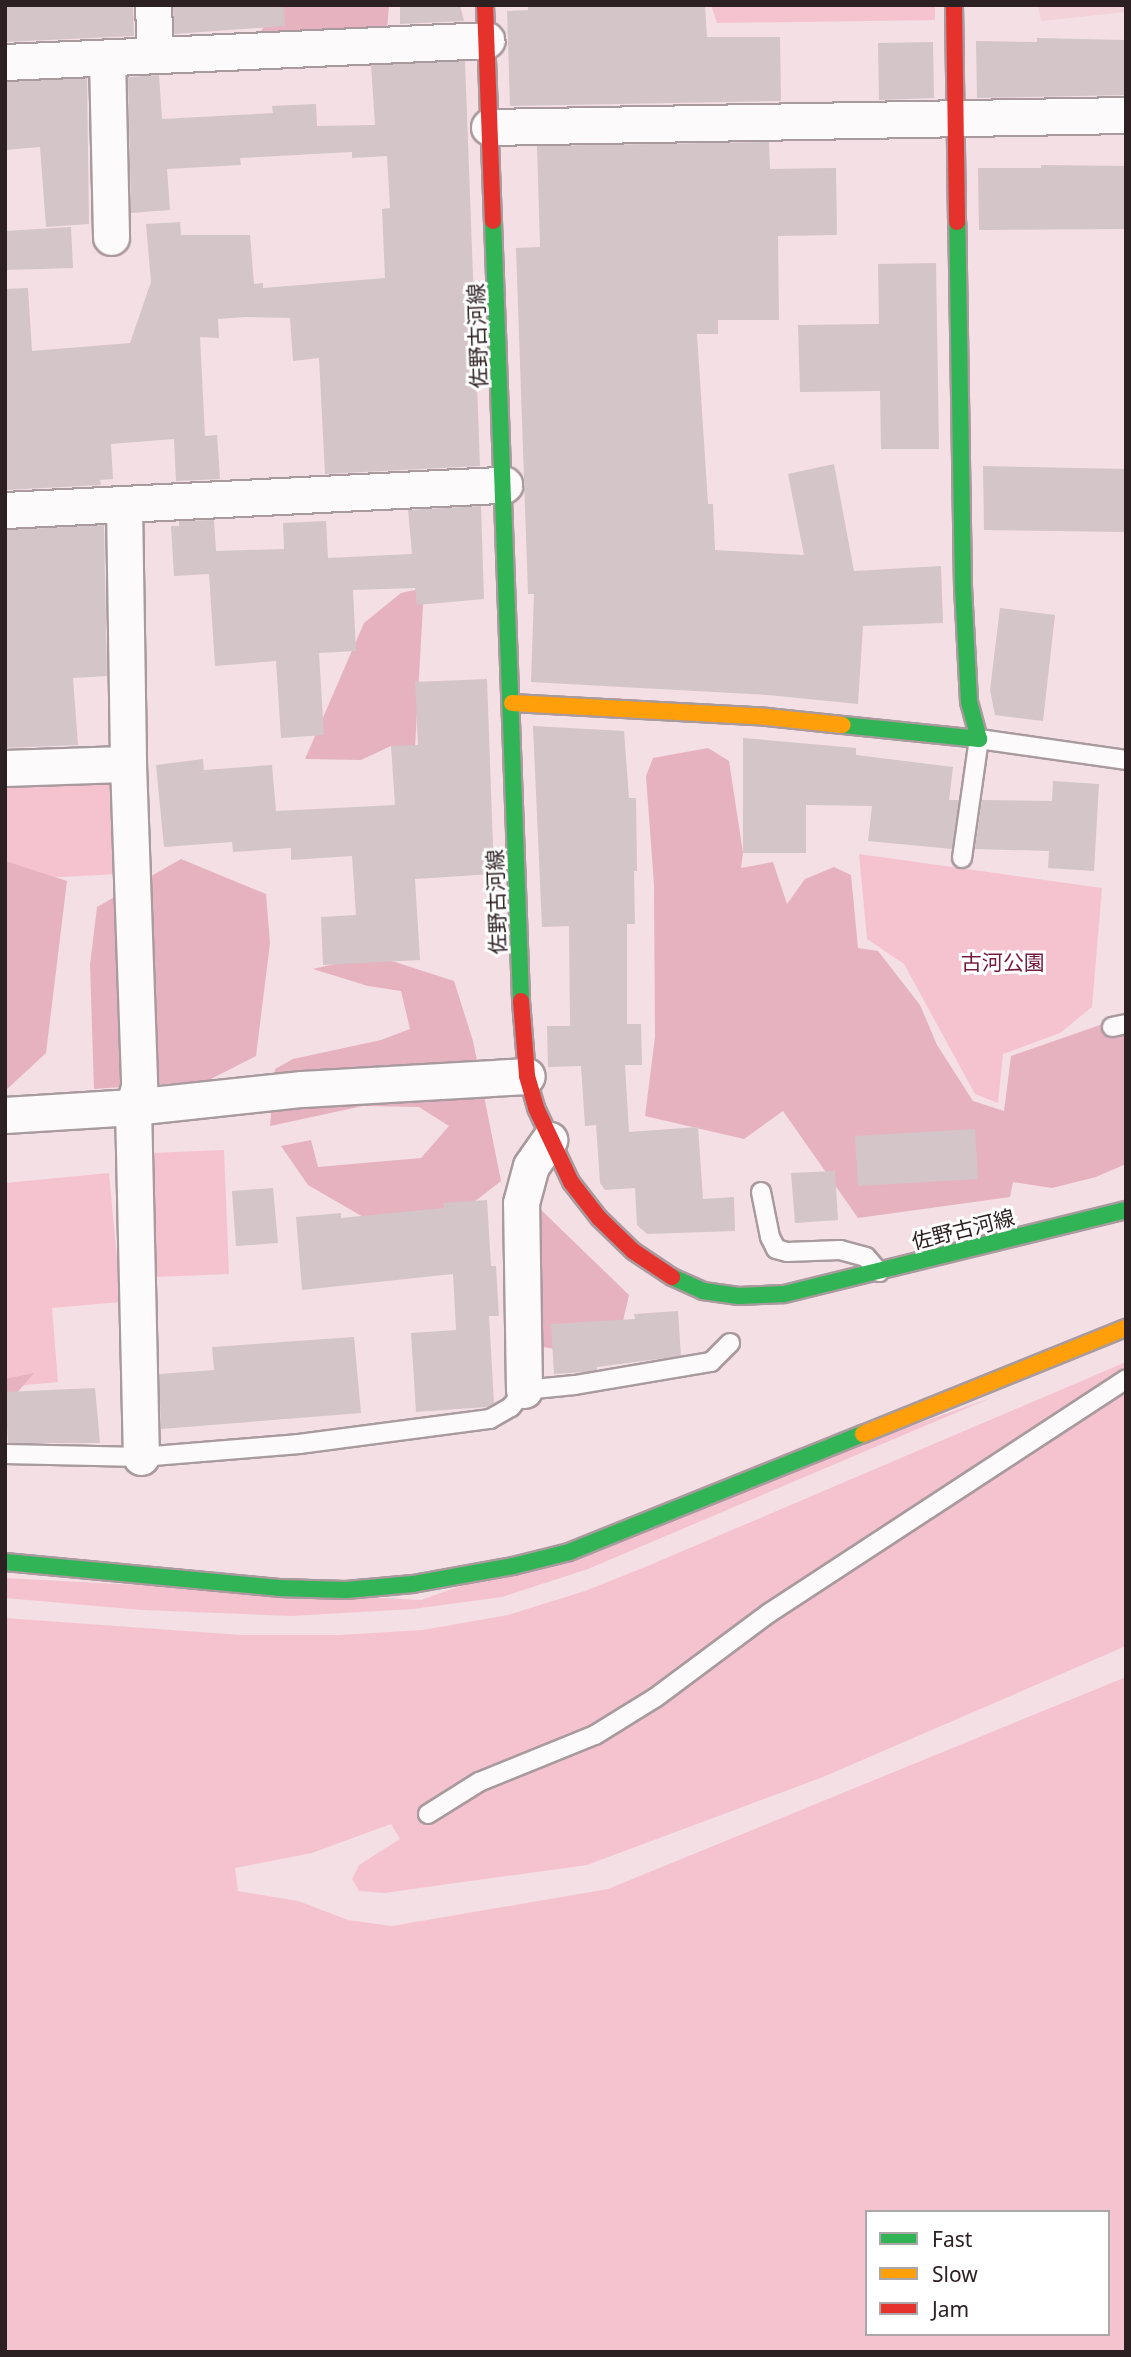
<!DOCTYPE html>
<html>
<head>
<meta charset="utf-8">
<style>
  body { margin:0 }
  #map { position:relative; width:1131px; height:2357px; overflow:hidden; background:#f3dfe4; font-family:"Noto Sans","Noto Sans JP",sans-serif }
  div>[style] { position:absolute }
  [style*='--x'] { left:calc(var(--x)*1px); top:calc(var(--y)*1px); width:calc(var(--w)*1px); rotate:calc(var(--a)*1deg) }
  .built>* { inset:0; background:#f3d2da }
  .green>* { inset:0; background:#f5c3d0 }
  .forest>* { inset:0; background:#e6b2c0 }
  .building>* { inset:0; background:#d4c5c8 }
  .roads { filter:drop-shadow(2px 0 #a99a9e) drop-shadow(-2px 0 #a99a9e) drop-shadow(0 2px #a99a9e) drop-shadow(0 -2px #a99a9e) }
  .lane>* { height:18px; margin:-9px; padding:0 9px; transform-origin:9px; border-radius:9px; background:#fdfafb }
  .street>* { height:35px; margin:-17.5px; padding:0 17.5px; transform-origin:17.5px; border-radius:17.5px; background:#fdfafb }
  .fast>* { height:16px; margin:-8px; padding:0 8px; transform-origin:8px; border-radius:8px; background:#30b455 }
  .slow>* { height:16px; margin:-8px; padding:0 8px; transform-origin:8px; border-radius:8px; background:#ff9f0a }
  .jam>* { height:16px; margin:-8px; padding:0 8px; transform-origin:8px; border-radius:8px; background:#e5322d }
  span { translate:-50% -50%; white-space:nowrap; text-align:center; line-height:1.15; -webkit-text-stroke:6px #fff; paint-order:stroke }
  .street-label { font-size:21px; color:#2d2023 }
  .park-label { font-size:21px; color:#761b3d }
  .frame { position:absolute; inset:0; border:7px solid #2d2023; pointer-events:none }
  .legend { position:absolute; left:865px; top:2210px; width:245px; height:126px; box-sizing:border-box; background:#fff; border:2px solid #aba6a7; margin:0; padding:9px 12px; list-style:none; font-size:21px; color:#2d2023 }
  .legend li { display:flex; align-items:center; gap:14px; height:35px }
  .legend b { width:35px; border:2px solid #aba6a7 }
</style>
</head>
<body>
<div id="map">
  <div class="built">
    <div style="clip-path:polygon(1038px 5px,1126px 5px,1126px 12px,1041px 21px)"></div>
  </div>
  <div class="green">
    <div style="clip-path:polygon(711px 5px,935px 5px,935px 20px,717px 23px)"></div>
    <div style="clip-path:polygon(113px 777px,118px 874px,5px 880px,5px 783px)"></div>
    <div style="clip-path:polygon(859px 854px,1102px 888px,1092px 1007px,1060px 1033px,1003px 1054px,998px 1103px,975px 1094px,904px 964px,867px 939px)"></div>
    <div style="clip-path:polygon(224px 1150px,229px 1274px,155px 1277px,151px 1153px)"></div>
    <div style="clip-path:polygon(109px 1173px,121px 1302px,52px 1308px,58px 1382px,5px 1387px,5px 1183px)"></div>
    <div style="clip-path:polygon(evenodd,1126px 1362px,1126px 1646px,823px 1777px,587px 1865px,384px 1893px,359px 1891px,352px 1879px,359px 1865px,400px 1839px,391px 1824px,312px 1853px,235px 1868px,238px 1891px,298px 1901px,348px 1920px,392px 1926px,608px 1889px,1126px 1677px,1126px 2352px,5px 2352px,5px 1618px,241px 1635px,339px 1635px,423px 1630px,508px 1615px,585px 1591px,650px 1565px,1126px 1362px,867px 2212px,1108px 2212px,1108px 2334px,867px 2334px,867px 2212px)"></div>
    <div style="clip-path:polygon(993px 1397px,588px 1569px,502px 1597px,413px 1609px,291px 1616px,142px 1610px,5px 1598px,5px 1578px,421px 1600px)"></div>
  </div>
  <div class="forest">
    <div style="clip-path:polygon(278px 5px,389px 5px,387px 30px,256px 39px)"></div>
    <div style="clip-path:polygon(424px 588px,415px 747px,391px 746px,361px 760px,305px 759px,364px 623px,401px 593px)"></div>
    <div style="clip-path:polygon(708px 748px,729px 761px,743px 853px,741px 868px,773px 862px,787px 904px,805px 879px,834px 867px,851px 875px,858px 948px,878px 951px,920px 1005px,937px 1045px,973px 1101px,1004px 1111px,1011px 1056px,1126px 1016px,1126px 1164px,1096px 1177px,1052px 1188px,1013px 1182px,1010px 1197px,858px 1218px,783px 1111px,744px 1139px,645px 1116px,655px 1037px,654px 885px,646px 776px,653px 758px)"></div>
    <div style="clip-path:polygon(181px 859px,266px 894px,270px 943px,256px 1056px,207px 1081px,94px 1089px,90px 965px,97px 907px)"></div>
    <div style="clip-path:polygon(5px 861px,67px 881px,46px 1053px,5px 1091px)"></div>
    <div style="clip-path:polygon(373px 955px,454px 981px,473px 1041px,501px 1181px,465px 1209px,377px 1225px,308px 1185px,281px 1146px,311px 1140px,318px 1167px,421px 1158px,449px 1126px,419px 1107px,363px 1106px,270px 1126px,275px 1069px,293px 1059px,381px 1040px,410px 1029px,401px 991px,368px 986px,313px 969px)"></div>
    <div style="clip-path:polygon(537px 1206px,629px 1295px,614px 1360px,538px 1346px)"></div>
    <div style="clip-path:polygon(34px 1373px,5px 1407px,5px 1379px)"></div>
  </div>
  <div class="building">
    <div style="clip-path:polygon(5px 5px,133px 5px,134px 36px,5px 42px)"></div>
    <div style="clip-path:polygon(173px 5px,284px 5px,285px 26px,174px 34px)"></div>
    <div style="clip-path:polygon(400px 5px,460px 5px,464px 21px,400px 24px)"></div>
    <div style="clip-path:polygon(528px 5px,705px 5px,707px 37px,780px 37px,781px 101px,510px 106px,507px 11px,528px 10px)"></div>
    <div style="clip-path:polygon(1037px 38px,1126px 40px,1126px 95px,977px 98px,976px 41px,1037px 42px)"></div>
    <div style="clip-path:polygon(933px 42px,934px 98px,879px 100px,878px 43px)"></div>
    <div style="clip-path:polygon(465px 61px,480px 466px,325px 474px,319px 358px,293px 361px,290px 318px,246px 317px,218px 319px,219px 338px,200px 337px,205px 436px,217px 435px,220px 479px,176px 481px,174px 439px,111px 444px,113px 479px,100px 480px,101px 485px,5px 490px,5px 289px,28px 288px,32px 351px,130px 343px,151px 282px,146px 224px,180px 222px,181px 235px,250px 235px,254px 284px,263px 283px,263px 288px,385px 278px,382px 209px,390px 208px,387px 156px,352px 158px,352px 152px,240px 158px,241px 165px,167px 169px,170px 210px,131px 213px,128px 77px,159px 75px,162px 119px,273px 113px,272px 106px,316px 104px,317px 126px,375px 125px,371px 65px)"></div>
    <div style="clip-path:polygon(87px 78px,89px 224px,46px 227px,40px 147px,5px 150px,5px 82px)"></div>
    <div style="clip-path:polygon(769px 142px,770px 169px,836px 168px,837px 235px,778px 236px,779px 320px,718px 320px,718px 334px,697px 334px,708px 504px,713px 504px,715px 550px,804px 555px,788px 474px,834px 464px,854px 571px,941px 566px,943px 623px,863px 626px,858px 704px,768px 695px,531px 682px,534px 594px,528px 594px,516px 248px,540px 247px,537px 146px)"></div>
    <div style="clip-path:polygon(1041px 165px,1126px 166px,1126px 229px,979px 230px,978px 168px,1041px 168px)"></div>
    <div style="clip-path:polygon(71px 227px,73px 268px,5px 270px,5px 231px)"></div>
    <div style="clip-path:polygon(936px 263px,939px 449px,881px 449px,880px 391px,800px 392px,798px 325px,879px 324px,878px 264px)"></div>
    <div style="clip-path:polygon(983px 466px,1126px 469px,1126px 532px,984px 530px)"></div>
    <div style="clip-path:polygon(481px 506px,484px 599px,417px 605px,415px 588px,353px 590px,356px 651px,319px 653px,324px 735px,281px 738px,276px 661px,215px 666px,209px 574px,174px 576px,171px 526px,179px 526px,179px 521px,214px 520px,216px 551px,284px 549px,283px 523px,326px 521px,328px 558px,412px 554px,408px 510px)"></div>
    <div style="clip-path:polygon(104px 525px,107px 676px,73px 678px,78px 745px,5px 748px,5px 530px)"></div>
    <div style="clip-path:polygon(1000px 608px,1055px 615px,1043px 721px,995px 715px,990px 690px)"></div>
    <div style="clip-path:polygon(487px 679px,494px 874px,415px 879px,420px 960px,323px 965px,321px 917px,356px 915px,352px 856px,291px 860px,291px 848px,233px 852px,232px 842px,164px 847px,156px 765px,203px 759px,204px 770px,272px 765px,276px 811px,395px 805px,391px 746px,418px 745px,415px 682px)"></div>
    <div style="clip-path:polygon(533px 726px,624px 731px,629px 798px,636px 798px,637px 871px,634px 871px,635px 924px,627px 924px,627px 1024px,641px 1024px,642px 1065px,625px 1065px,629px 1132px,698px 1127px,703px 1199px,734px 1197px,735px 1231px,647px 1234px,637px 1225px,635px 1188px,605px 1190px,600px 1183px,596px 1125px,585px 1126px,581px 1066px,548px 1067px,547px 1026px,570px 1026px,569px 926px,542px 927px)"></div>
    <div style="clip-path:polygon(743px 738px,856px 748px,856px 755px,953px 767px,949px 800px,959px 800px,952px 849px,868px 841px,872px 806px,806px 805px,806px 853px,743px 853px)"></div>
    <div style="clip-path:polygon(1053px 781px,1099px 784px,1094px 871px,1048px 868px,1049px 851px,975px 849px,982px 800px,1052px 801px)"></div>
    <div style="clip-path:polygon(975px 1129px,978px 1179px,858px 1186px,855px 1136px)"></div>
    <div style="clip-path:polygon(835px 1171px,838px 1220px,795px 1223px,791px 1173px)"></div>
    <div style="clip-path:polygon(273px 1188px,278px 1243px,236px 1246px,232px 1191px)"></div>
    <div style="clip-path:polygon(487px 1200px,491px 1266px,496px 1266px,499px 1316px,489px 1316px,494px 1403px,487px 1407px,416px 1412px,411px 1333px,456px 1330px,453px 1274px,302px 1290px,296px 1217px,341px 1213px,341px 1218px,444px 1208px,443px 1203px)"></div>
    <div style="clip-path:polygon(678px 1311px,681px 1356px,597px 1367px,597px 1370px,586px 1372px,554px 1374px,551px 1324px,635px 1319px,634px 1314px)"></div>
    <div style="clip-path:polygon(354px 1337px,361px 1413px,161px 1429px,159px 1374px,214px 1370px,212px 1347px)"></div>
    <div style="clip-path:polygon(95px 1388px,100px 1443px,8px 1443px,5px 1392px)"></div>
  </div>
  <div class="roads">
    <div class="lane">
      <div style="--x:962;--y:858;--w:120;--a:-81.9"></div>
      <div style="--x:979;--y:739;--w:148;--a:8.1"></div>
      <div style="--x:1112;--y:1027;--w:14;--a:-12"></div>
      <div style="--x:761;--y:1192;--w:46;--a:78.7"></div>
      <div style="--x:770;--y:1237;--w:13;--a:63"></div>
      <div style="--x:776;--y:1249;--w:11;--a:15"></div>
      <div style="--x:787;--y:1252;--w:53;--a:-2.2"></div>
      <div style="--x:840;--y:1250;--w:27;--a:15"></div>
      <div style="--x:866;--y:1257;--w:20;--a:49"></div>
      <div style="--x:5;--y:1454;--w:136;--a:1.3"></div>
      <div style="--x:141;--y:1457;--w:159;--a:-4.7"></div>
      <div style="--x:299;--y:1444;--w:193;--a:-7.5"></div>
      <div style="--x:490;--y:1419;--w:24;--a:-30"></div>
      <div style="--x:511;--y:1407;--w:21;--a:-53"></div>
      <div style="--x:524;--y:1390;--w:51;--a:-5.6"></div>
      <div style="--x:575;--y:1385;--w:138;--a:-9.6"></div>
      <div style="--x:711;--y:1362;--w:27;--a:-45"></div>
      <div style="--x:428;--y:1814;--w:60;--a:-32.1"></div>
      <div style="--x:479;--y:1782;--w:125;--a:-22.1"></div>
      <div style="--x:595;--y:1735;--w:70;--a:-31.7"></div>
      <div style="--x:655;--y:1698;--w:142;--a:-36.7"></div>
      <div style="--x:769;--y:1613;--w:427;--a:-33.2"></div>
    </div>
    <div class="street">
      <div style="--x:153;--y:5;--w:49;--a:87.7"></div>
      <div style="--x:107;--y:58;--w:179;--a:88.7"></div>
      <div style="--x:5;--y:62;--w:482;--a:-2.6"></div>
      <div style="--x:489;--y:127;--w:637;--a:-1.08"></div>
      <div style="--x:124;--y:504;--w:260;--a:89.1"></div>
      <div style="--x:128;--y:764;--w:323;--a:88"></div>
      <div style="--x:139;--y:1087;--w:21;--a:107"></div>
      <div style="--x:133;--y:1107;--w:350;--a:88.7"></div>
      <div style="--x:5;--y:510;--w:500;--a:-2.9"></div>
      <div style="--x:5;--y:768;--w:123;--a:-1.9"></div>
      <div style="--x:5;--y:1115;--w:128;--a:-3.6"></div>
      <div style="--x:133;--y:1107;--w:170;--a:-6.1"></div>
      <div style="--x:302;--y:1089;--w:225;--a:-3.3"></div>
      <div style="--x:524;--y:1390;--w:187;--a:-90.9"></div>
      <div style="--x:521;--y:1203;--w:38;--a:-75"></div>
      <div style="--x:531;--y:1166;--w:32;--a:-55"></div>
    </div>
    <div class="fast">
      <div style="--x:493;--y:221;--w:781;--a:87.94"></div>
      <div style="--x:843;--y:725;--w:137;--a:5.9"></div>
      <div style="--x:979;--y:739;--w:39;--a:-105"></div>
      <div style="--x:969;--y:701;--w:114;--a:-93"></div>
      <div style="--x:963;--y:587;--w:365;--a:-90.9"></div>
      <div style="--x:672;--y:1277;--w:34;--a:24"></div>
      <div style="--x:703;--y:1291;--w:36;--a:8"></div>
      <div style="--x:739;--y:1296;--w:45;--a:-2.5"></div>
      <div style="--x:784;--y:1294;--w:352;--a:-13.8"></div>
      <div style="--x:5;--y:1562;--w:275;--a:5.4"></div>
      <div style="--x:279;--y:1588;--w:67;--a:1.7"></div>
      <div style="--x:346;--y:1590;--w:67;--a:-5.1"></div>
      <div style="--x:413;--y:1584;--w:102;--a:-10.2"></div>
      <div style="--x:513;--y:1566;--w:58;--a:-14"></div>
      <div style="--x:569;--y:1552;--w:317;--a:-21.9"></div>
    </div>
    <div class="slow">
      <div style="--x:512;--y:703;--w:255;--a:3.1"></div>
      <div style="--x:767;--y:717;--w:76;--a:6"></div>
      <div style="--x:863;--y:1434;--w:284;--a:-22"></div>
    </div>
    <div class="jam">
      <div style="--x:485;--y:5;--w:216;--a:87.9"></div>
      <div style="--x:954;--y:5;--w:217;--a:89.2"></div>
      <div style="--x:521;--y:1001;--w:75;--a:85.4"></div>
      <div style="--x:527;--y:1076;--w:33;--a:74"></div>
      <div style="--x:536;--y:1108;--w:82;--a:64.7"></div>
      <div style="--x:571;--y:1182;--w:46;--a:52.1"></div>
      <div style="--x:599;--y:1218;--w:47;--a:44.1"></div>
      <div style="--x:633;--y:1251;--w:47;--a:33.7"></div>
    </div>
  </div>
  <div class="street-label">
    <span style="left:477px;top:336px;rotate:-92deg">佐野古河線</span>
    <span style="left:496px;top:902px;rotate:-92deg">佐野古河線</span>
    <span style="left:963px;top:1229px;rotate:-14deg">佐野古河線</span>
  </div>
  <div class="park-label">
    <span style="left:1003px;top:962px">古河公園</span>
  </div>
  <div class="frame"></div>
  <ul class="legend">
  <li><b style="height:9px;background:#30b455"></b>Fast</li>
  <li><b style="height:9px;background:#ff9f0a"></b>Slow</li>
  <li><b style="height:9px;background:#e5322d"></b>Jam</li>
  </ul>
</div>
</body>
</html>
